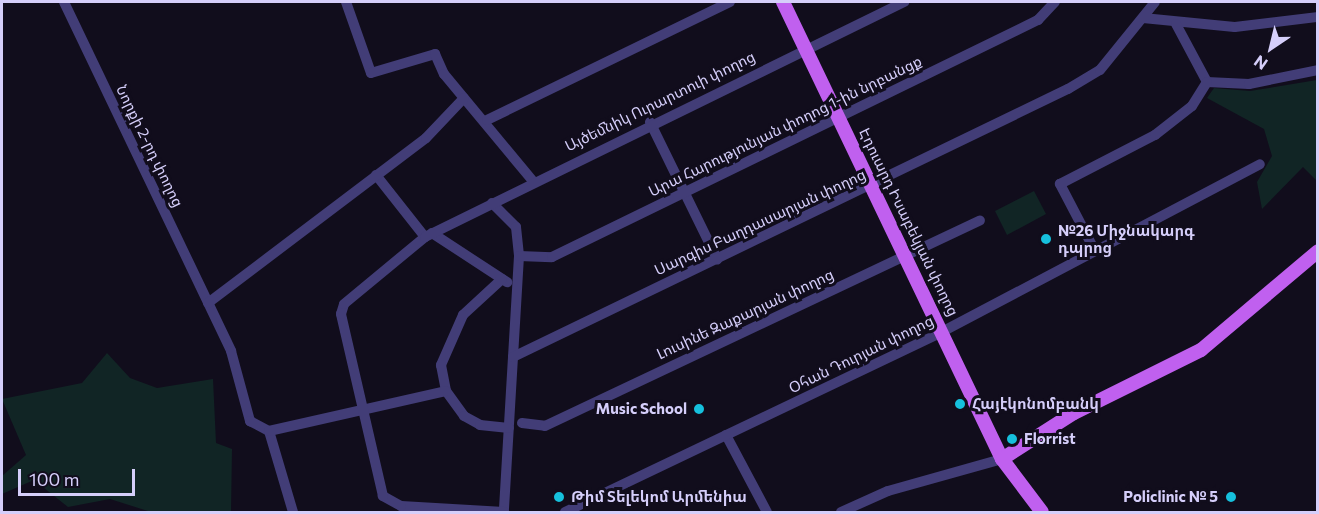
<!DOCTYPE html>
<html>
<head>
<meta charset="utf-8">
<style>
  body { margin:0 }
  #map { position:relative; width:1319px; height:514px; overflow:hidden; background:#110d1c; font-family:Commissioner,"Noto Sans Armenian",sans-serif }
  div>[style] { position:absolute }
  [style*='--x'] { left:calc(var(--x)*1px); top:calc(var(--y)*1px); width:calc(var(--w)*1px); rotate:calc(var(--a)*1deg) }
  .green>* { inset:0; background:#112525 }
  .minor>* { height:10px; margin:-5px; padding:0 5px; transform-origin:5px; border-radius:5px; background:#423d77 }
  .major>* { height:14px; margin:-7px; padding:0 7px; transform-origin:7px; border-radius:7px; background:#c060ef }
  .dots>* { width:16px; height:16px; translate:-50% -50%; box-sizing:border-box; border:3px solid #110d1c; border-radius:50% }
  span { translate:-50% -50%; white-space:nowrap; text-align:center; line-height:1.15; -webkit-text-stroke:6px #110d1c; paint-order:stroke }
  .street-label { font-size:15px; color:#d5cefa }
  .poi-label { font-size:15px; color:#d5cefa; font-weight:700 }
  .left { translate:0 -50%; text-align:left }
  .right { translate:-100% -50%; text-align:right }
  .frame { position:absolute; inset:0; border:3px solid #d5cefa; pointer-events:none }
  .north { position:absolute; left:1241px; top:18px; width:60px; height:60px; -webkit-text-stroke:4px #110d1c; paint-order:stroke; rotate:215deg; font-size:16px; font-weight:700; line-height:24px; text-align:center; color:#d5cefa }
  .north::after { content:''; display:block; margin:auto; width:21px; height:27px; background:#d5cefa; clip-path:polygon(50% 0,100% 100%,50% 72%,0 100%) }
  .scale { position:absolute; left:18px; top:469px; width:117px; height:27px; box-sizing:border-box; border:3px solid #d5cefa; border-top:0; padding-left:8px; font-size:18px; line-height:21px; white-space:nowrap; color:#d5cefa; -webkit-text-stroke:4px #110d1c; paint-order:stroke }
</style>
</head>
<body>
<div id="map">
  <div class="green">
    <div style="clip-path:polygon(1317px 80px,1317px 181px,1303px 167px,1262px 209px,1257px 182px,1272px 156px,1264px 129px,1207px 98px,1214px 88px,1250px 91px)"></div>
    <div style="clip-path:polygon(1034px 191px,1046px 214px,1007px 235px,995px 211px)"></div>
    <div style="clip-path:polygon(107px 353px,130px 378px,157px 388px,213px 379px,216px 443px,232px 449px,231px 512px,151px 512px,110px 499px,68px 507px,34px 480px,2px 494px,2px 476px,26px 455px,2px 399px,82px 383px)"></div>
  </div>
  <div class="minor">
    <div style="--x:64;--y:2;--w:387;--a:64.4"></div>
    <div style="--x:231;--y:351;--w:73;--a:74.8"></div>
    <div style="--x:250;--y:421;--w:21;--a:28"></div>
    <div style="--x:269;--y:431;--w:84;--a:73.5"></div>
    <div style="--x:346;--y:2;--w:75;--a:70.6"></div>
    <div style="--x:371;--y:73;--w:67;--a:-16.5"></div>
    <div style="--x:435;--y:54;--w:22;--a:66"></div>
    <div style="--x:444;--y:74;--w:138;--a:50.3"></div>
    <div style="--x:1143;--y:18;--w:92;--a:5.6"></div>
    <div style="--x:1235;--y:27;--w:84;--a:-6.9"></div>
    <div style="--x:1176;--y:24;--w:66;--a:61.9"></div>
    <div style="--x:1207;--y:82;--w:42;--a:2.7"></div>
    <div style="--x:1249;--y:84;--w:70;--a:-11.5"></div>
    <div style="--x:487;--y:120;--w:270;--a:-25.9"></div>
    <div style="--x:650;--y:122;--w:153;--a:63.9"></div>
    <div style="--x:376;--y:175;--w:79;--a:51.7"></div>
    <div style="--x:492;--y:203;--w:34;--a:45"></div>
    <div style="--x:516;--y:227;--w:29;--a:84"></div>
    <div style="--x:519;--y:256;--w:256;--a:93.4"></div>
    <div style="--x:432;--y:233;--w:90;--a:33.2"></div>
    <div style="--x:1095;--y:251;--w:76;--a:-117.6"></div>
    <div style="--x:1060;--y:184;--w:107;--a:-27.3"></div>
    <div style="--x:1155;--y:135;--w:47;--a:-38.1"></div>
    <div style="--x:1192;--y:106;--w:28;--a:-58"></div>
    <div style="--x:519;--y:256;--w:33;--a:2"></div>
    <div style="--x:552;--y:257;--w:541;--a:-26"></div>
    <div style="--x:1038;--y:20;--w:25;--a:-47"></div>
    <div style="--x:502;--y:279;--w:53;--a:137.3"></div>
    <div style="--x:463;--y:315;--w:55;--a:113.7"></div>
    <div style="--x:441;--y:365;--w:26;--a:79"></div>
    <div style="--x:446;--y:391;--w:31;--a:54"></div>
    <div style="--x:464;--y:416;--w:18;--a:29"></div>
    <div style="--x:480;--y:425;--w:29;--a:6"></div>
    <div style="--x:208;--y:303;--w:273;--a:-37.1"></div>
    <div style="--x:426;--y:138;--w:55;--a:-46.5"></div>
    <div style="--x:513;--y:357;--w:616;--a:-25.78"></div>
    <div style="--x:1068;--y:89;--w:37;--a:-31"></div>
    <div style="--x:1100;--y:70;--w:87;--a:-51"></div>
    <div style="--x:522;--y:423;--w:23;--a:7"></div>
    <div style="--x:545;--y:426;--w:481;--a:-25.3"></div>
    <div style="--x:269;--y:431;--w:181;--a:-12.7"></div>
    <div style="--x:726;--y:435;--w:87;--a:62"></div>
    <div style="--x:504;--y:512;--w:103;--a:-176.7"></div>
    <div style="--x:401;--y:506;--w:21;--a:-151"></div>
    <div style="--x:383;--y:496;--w:187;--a:-103"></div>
    <div style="--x:341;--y:314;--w:10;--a:-73"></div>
    <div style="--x:344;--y:304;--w:105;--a:-39.6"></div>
    <div style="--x:425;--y:237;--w:534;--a:-26.13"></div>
    <div style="--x:565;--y:512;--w:411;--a:-25.5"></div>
    <div style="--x:936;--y:335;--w:366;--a:-27.8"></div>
    <div style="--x:841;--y:512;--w:51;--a:-24.1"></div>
    <div style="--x:888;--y:491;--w:118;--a:-15.7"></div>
  </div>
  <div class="major">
    <div style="--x:783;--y:2;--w:507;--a:64.4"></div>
    <div style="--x:1002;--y:459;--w:66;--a:53"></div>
    <div style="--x:1002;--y:459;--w:85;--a:-32.6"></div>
    <div style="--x:1074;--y:413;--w:142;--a:-26.4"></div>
    <div style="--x:1201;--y:350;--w:153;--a:-40.2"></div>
  </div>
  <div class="dots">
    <div style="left:1046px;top:239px;background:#16c0dd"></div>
    <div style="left:960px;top:404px;background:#16c0dd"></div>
    <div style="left:699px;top:409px;background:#16c0dd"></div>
    <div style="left:1012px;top:439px;background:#16c0dd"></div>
    <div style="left:559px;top:497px;background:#16c0dd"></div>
    <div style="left:1231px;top:497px;background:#16c0dd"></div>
  </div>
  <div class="street-label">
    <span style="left:660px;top:101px;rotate:-26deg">Այծեմնիկ Ուրարտուի փողոց</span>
    <span style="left:785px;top:126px;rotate:-26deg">Արա Հարությունյան փողոց 1-ին նրբանցք</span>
    <span style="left:150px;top:146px;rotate:64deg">Նորքի 2-րդ փողոց</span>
    <span style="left:760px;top:222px;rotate:-25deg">Սարգիս Բաղդասարյան փողոց</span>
    <span style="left:909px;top:222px;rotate:64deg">Էդուարդ Իսաբեկյան փողոց</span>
    <span style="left:745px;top:314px;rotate:-25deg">Լուսինե Զաքարյան փողոց</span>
    <span style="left:861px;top:354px;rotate:-26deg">Օհան Դուրյան փողոց</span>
  </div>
  <div class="poi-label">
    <span class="left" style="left:1058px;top:239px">№26 Միջնակարգ<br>դպրոց</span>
    <span class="left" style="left:972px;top:404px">Հայէկոնոմբանկ</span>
    <span class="right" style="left:687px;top:409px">Music School</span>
    <span class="left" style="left:1024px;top:439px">Florrist</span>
    <span class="left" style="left:571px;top:497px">Թիմ Տելեկոմ Արմենիա</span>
    <span class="right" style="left:1218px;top:497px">Policlinic № 5</span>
  </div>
  <div class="frame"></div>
  <div class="north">N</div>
  <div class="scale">100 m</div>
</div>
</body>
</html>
